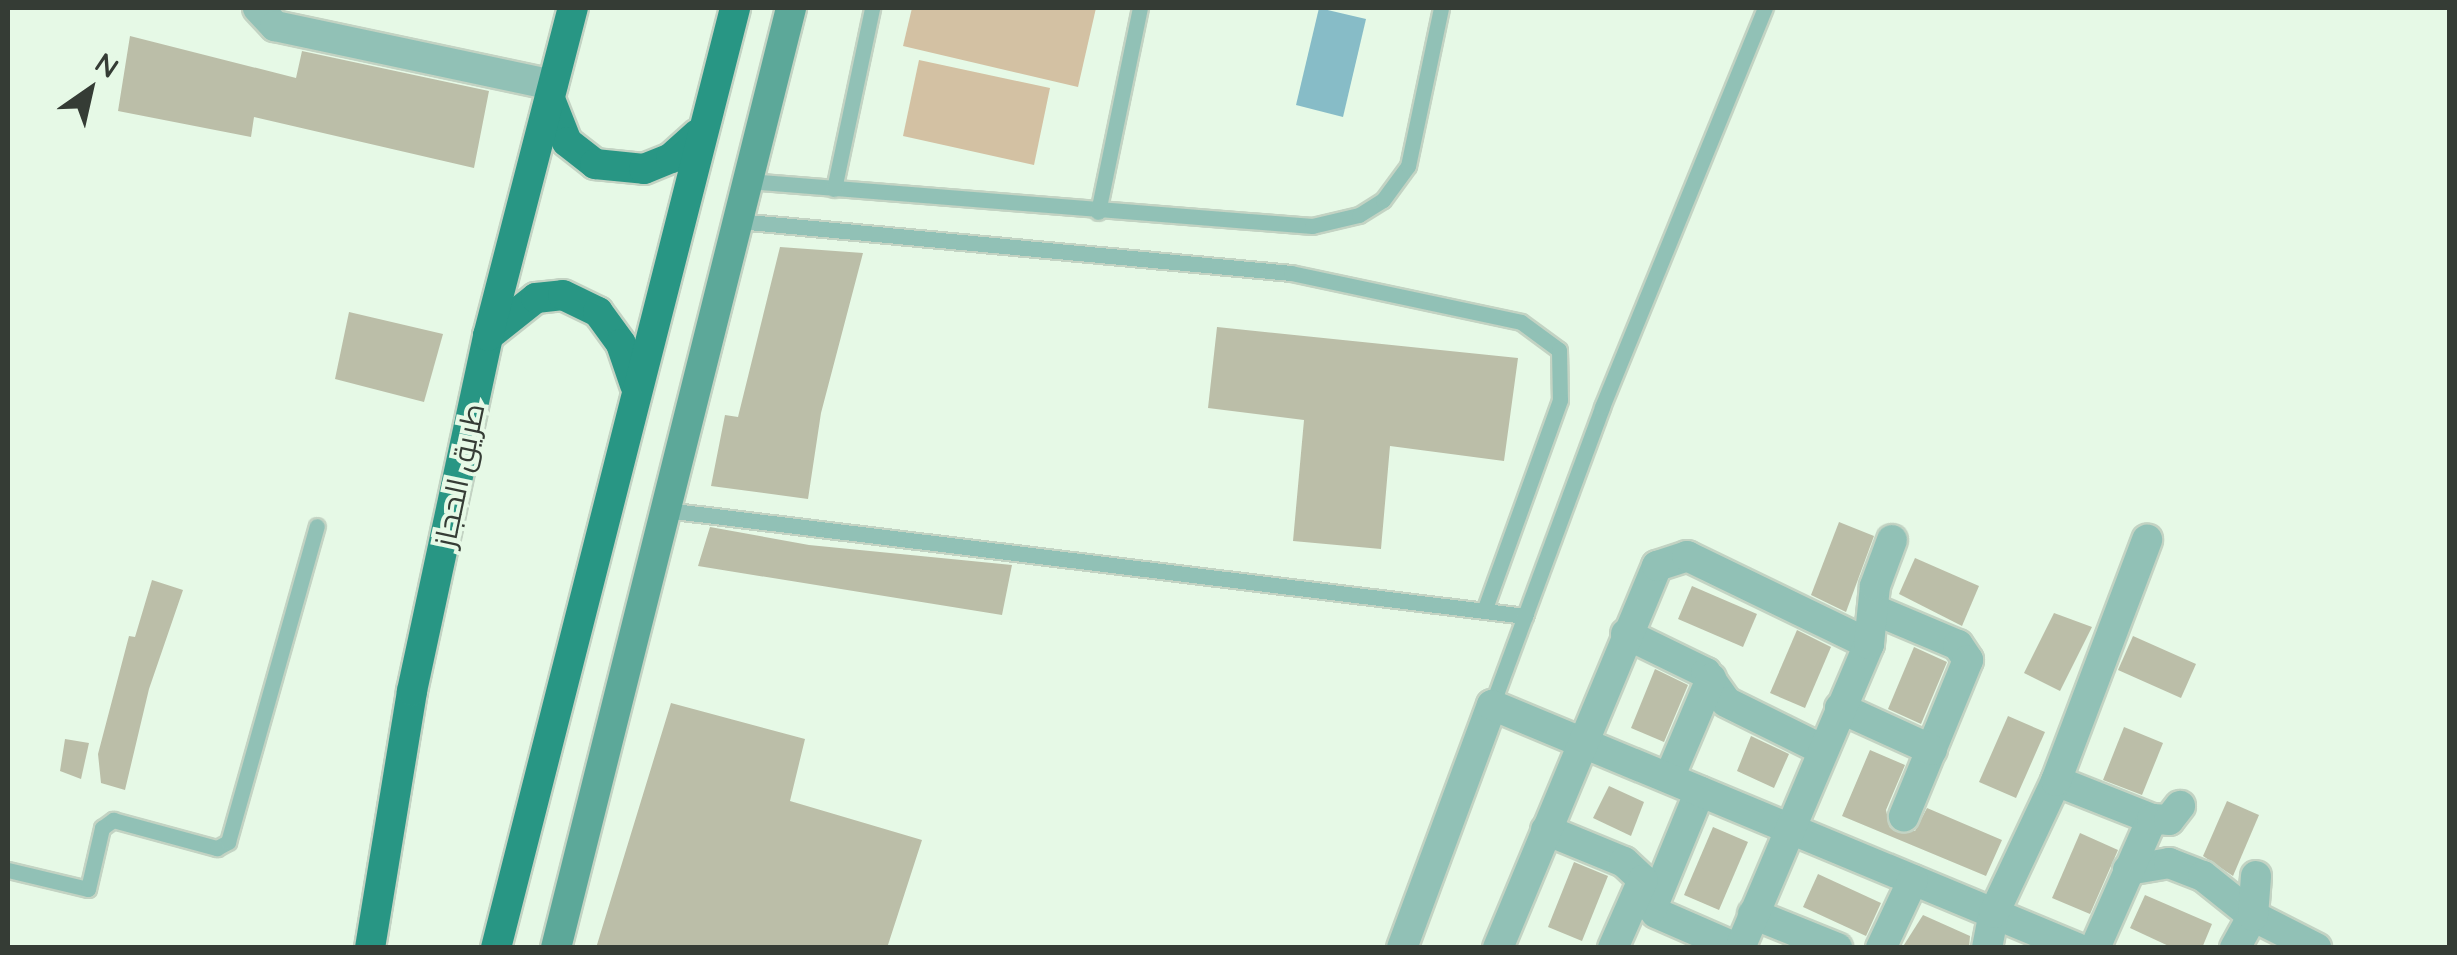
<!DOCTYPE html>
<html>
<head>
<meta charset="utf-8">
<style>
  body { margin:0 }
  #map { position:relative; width:2457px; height:955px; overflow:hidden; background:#e6f9e6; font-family:Quicksand,Cairo,sans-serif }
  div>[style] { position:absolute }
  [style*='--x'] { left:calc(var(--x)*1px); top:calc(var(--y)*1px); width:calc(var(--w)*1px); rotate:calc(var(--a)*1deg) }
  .green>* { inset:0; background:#d3c1a3 }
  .water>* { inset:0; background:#87bcc7 }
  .building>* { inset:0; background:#bbbea8 }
  .roads { filter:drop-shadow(2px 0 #c3d3c3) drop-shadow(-2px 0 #c3d3c3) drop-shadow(0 2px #c3d3c3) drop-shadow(0 -2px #c3d3c3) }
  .service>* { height:15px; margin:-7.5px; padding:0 7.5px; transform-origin:7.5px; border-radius:7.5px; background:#91c1b6 }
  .minor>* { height:30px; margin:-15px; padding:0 15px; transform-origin:15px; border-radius:15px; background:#91c1b6 }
  .secondary>* { height:30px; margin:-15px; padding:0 15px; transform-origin:15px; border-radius:15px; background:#5ca899 }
  .primary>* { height:30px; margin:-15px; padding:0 15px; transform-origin:15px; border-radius:15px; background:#289684 }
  span { translate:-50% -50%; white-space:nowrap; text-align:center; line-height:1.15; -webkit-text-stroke:8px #e6f9e6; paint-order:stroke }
  .street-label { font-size:30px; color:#353c35 }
  .frame { position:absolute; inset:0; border:10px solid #353c35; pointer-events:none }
  .north { position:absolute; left:40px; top:40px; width:100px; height:100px; -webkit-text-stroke:8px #e6f9e6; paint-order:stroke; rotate:34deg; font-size:28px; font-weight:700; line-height:40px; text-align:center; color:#353c35 }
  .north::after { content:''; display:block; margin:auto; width:35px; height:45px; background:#353c35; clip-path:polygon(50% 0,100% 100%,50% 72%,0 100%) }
</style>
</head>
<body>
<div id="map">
  <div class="green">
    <div style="clip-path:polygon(912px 8px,1096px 8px,1078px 87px,903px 46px)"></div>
    <div style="clip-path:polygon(919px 60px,1050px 88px,1034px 165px,903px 136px)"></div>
  </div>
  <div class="water">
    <div style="clip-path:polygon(1319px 8px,1366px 19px,1343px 117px,1296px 105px)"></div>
  </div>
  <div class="building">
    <div style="clip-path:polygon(130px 36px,296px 78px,302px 51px,489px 91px,474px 168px,254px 117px,251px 137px,118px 111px)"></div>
    <div style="clip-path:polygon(780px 247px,863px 253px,821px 413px,808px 499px,711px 486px,725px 415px,738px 417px)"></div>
    <div style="clip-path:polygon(349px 312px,443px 334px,424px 402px,335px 379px)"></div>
    <div style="clip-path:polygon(1217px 327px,1518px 358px,1504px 461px,1390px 446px,1381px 549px,1293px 541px,1304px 420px,1208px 408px)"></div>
    <div style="clip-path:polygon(1839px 522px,1874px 536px,1846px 612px,1811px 595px)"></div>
    <div style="clip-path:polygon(710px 527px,809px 545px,1012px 565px,1002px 615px,698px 566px)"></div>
    <div style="clip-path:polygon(1915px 558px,1979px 586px,1962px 626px,1899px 594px)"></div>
    <div style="clip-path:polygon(152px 580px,183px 590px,149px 689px,125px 790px,101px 783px,98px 754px,129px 636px,135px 637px)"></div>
    <div style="clip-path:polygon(1692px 586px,1757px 614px,1743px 647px,1678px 619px)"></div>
    <div style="clip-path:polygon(2054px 613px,2092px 627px,2060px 691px,2024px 673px)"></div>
    <div style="clip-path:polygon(1797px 630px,1831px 647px,1805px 708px,1770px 693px)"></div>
    <div style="clip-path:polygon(2133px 636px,2196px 664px,2181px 698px,2118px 670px)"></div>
    <div style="clip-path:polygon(1914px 647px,1947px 662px,1921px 724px,1888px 709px)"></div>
    <div style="clip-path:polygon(1655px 669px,1688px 685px,1664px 742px,1631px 728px)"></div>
    <div style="clip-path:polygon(671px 703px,805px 739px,790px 801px,922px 840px,887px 948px,596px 948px)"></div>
    <div style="clip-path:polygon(2008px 716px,2045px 732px,2016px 798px,1979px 782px)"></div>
    <div style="clip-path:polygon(2124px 727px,2163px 743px,2142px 795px,2103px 780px)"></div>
    <div style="clip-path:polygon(1751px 736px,1789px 754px,1774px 788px,1737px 771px)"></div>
    <div style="clip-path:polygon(65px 739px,89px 743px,81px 779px,60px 771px)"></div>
    <div style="clip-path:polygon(1870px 750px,1905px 765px,1886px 810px,1890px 828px,1915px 831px,1927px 808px,2002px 840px,1986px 876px,1842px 816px)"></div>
    <div style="clip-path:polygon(1609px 786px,1644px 802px,1631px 836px,1593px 818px)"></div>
    <div style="clip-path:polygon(2227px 801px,2259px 815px,2233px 876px,2203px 856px)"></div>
    <div style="clip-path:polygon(1713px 827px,1748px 842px,1719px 910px,1684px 895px)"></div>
    <div style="clip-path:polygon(2080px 833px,2118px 850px,2090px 914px,2052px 898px)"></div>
    <div style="clip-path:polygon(1574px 862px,1608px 876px,1582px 941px,1548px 927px)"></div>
    <div style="clip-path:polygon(1818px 874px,1881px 903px,1866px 936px,1803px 907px)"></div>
    <div style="clip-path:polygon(2145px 895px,2212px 924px,2202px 948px,2173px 948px,2130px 928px)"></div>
    <div style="clip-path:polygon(1923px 915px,1970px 936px,1969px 948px,1902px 948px)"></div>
  </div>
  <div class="roads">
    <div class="service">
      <div style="--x:748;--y:181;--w:566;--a:4.56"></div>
      <div style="--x:1312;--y:226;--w:48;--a:-13.2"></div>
      <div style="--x:1359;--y:215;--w:28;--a:-32"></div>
      <div style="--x:1383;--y:200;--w:42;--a:-53.7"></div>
      <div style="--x:1408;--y:166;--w:161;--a:-78.2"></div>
      <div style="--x:834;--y:189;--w:185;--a:-78.1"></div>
      <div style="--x:1098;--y:212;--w:208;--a:-78.4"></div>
      <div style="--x:738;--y:221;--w:555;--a:5.37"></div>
      <div style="--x:1291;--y:273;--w:235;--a:12"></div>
      <div style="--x:1521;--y:322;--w:47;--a:36.4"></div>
      <div style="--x:1559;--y:350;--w:50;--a:88.9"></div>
      <div style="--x:1560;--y:400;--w:224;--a:109.8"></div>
      <div style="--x:666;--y:510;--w:866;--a:7.03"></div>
      <div style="--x:1492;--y:705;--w:318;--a:-69.7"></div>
      <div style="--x:1602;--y:407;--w:431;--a:-67.8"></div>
      <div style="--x:8;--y:870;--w:82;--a:13.4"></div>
      <div style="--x:88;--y:889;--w:63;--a:-77.1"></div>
      <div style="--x:102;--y:828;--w:14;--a:-36"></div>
      <div style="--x:113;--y:820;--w:108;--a:15.1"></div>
      <div style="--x:217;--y:848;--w:13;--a:-29"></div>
      <div style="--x:228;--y:842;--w:328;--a:-74.3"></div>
    </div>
    <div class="minor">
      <div style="--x:258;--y:8;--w:25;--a:47"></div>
      <div style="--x:275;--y:26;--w:284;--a:12"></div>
      <div style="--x:1875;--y:610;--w:90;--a:22.9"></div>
      <div style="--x:1958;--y:645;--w:18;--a:56"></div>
      <div style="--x:1968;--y:660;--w:169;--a:112.3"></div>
      <div style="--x:1626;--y:634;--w:89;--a:26"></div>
      <div style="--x:1706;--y:673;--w:35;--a:55"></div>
      <div style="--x:1726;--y:702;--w:106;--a:26.3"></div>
      <div style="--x:1840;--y:708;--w:101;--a:24.5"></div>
      <div style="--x:1669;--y:778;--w:108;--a:-67"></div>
      <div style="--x:2056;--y:781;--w:103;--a:21.6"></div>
      <div style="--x:1546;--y:830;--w:84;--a:22.3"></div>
      <div style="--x:1624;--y:862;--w:26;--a:43"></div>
      <div style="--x:1643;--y:880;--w:35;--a:68"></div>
      <div style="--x:1656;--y:913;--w:87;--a:23.6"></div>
      <div style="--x:2128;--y:870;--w:42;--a:-9.7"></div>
      <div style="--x:2169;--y:863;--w:36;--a:21"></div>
      <div style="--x:2203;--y:876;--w:64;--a:38.7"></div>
      <div style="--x:2253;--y:916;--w:71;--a:26.9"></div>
      <div style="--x:1652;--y:908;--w:126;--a:-67.7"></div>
      <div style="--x:1753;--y:914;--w:91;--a:22"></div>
      <div style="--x:1402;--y:948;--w:259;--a:-69.7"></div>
      <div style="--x:1492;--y:705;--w:633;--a:22.56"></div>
      <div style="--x:1498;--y:948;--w:414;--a:-67.4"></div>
      <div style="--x:1657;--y:566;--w:32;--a:-18"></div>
      <div style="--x:1687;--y:556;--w:202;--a:25.8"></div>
      <div style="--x:1613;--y:948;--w:74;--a:-66.2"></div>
      <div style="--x:1740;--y:948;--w:330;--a:-67"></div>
      <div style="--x:1869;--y:644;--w:58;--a:-84.1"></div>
      <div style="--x:1875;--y:586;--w:49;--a:-69.7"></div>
      <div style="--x:1881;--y:948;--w:75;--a:-64.8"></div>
      <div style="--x:1987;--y:948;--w:36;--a:-79"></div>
      <div style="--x:1994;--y:913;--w:146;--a:-64.8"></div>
      <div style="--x:2056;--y:781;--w:258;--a:-69.3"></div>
      <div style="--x:2095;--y:948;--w:141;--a:-66.2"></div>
      <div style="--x:2152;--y:819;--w:17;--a:3"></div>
      <div style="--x:2169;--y:820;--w:18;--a:-52"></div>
      <div style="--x:2235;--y:948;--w:37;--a:-61"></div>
      <div style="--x:2253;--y:916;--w:40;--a:-85.7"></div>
    </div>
    <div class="secondary">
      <div style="--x:556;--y:948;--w:969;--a:-75.96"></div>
    </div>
    <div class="primary">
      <div style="--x:550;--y:99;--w:46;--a:68.4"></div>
      <div style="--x:567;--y:142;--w:36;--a:38"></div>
      <div style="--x:595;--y:164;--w:49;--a:5.8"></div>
      <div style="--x:644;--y:169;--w:29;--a:-22"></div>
      <div style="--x:671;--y:158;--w:36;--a:-42"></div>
      <div style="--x:488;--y:336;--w:61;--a:-38.4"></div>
      <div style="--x:536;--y:298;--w:27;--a:-6"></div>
      <div style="--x:563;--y:295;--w:39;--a:26"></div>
      <div style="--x:598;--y:312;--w:39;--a:54"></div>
      <div style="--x:621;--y:344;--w:43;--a:71.1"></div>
      <div style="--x:370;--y:948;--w:260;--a:-80.7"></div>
      <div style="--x:412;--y:691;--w:363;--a:-77.9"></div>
      <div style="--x:488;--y:336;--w:339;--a:-75.5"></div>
      <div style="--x:496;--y:948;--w:970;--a:-75.73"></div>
    </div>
  </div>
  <div class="street-label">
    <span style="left:459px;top:475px;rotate:-78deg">طريق الحجاز</span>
  </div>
  <div class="frame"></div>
  <div class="north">N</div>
</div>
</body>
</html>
